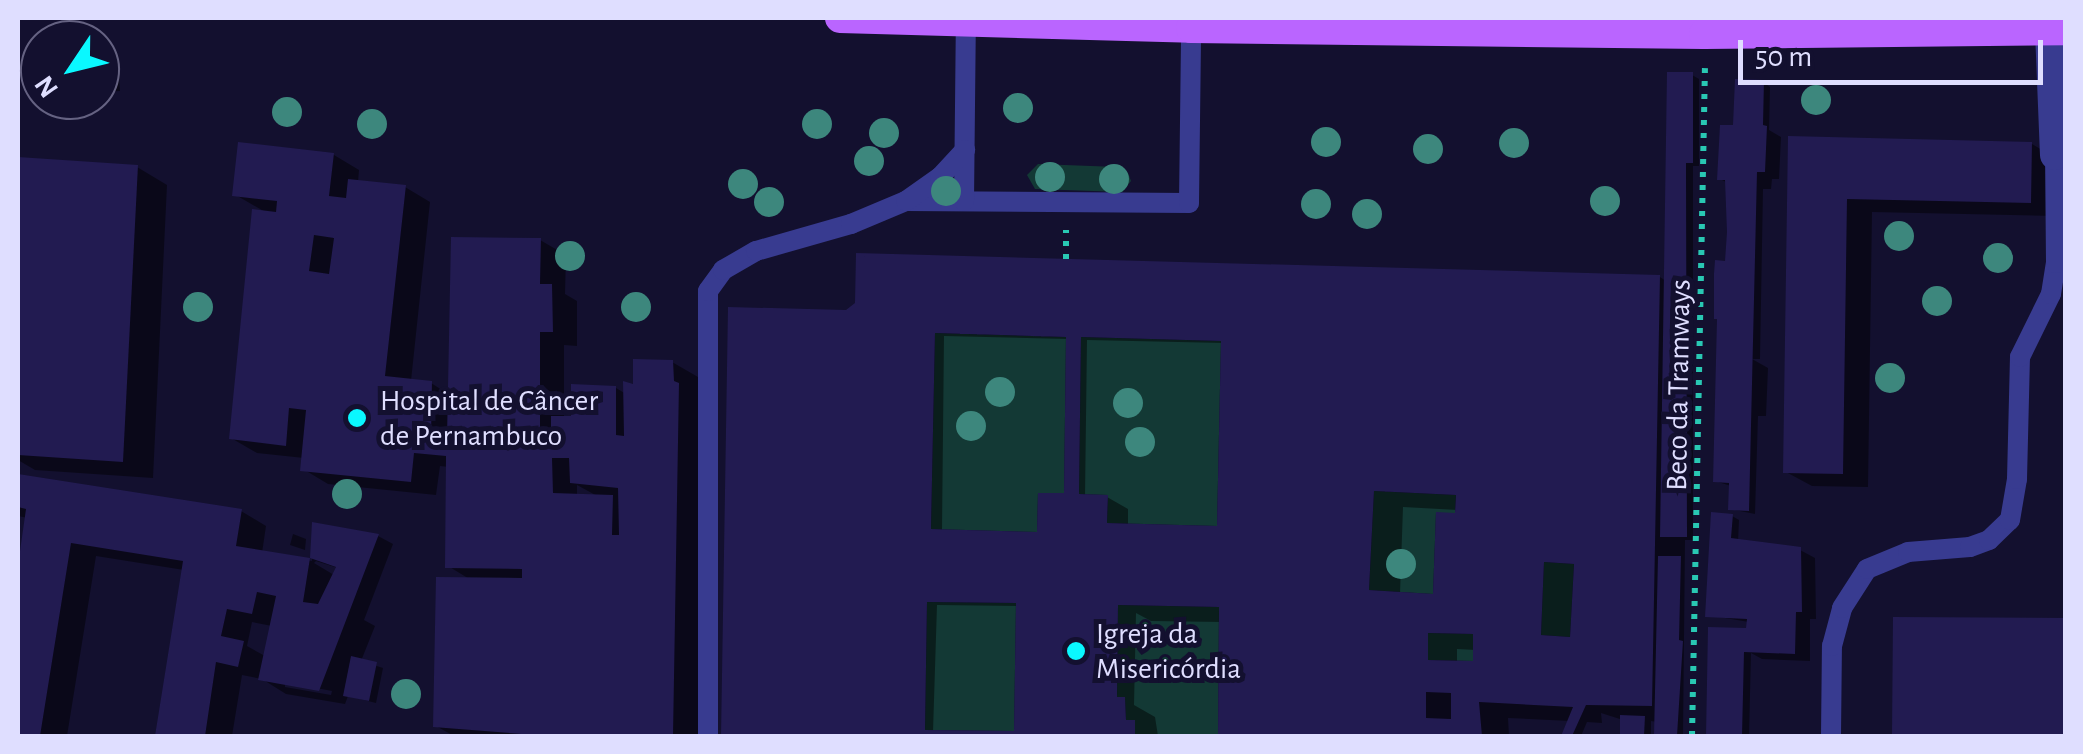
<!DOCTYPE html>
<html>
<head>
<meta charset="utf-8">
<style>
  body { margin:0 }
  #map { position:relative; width:2083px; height:754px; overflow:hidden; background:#13102f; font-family:"Alegreya Sans",sans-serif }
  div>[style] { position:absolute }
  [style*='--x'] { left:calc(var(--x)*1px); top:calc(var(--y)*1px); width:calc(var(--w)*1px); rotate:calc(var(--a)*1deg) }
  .green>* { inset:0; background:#133935 }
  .shadow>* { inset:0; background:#0007 }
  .building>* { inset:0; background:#221b51 }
  .path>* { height:6px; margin-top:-3px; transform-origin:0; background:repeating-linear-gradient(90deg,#29c8b3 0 5px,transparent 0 13px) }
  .lane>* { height:20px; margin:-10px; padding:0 10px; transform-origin:10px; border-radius:10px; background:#383b90 }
  .street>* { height:30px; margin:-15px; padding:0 15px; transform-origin:15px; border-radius:15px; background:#383b90 }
  .primary>* { height:30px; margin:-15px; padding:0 15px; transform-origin:15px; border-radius:15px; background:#ba65ff }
  .trees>* { width:30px; height:30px; margin:-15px; border-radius:50%; background:#3d877d }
  .dots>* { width:28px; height:28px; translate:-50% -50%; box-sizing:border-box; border:5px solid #13102f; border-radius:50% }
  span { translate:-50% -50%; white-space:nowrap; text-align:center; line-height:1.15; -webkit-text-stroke:10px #13102f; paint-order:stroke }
  .street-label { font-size:30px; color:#dfdeff }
  .poi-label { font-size:30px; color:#dfdeff }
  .left { translate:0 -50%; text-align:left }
  .frame { position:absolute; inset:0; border:20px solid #dfdeff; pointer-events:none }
  .north { position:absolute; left:20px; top:20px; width:100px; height:100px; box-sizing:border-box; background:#13102f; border:2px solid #656282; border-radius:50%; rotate:235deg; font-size:28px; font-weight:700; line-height:40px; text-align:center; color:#dfdeff }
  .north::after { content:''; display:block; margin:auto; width:35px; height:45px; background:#0af8ff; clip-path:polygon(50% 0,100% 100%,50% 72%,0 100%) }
  .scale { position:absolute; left:1738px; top:40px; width:305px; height:45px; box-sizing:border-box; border:5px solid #dfdeff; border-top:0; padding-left:12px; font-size:30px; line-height:35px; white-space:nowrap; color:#dfdeff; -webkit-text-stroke:8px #13102f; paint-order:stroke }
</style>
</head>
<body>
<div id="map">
  <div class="green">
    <div style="clip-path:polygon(1038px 164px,1118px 167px,1128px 173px,1131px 181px,1122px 192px,1035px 189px,1027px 175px)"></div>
    <div style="clip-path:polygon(935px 333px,1066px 337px,1064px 493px,1038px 493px,1037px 532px,931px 529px)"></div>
    <div style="clip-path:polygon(1081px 337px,1221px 341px,1217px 526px,1107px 523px,1108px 495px,1079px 494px)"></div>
    <div style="clip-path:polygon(1374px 491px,1456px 495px,1455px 513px,1436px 513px,1433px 594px,1369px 590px)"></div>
    <div style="clip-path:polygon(1544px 562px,1574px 564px,1570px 637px,1541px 635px)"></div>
    <div style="clip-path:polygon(927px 602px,1016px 603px,1014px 731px,925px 730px)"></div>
    <div style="clip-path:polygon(1118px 605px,1219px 607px,1218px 736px,1135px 734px,1135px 720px,1126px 720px,1125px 698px,1117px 697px)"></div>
    <div style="clip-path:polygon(1428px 633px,1473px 634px,1473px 661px,1428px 660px)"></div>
  </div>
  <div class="shadow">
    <div style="clip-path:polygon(100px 73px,119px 77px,120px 91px,100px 92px)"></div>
    <div style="clip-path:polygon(evenodd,1692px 75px,1699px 79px,1699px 166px,1693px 166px,1693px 540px,1685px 540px,1683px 736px,1656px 736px,1657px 722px,1651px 721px,1651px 736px,1622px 736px,1623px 720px,1601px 713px,1602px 723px,1587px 722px,1581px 736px,1563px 736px,1570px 721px,1508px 718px,1509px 736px,1221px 736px,1222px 622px,1151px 621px,1136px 613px,1134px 705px,1155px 717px,1158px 736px,724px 736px,730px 310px,847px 313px,1660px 277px,1666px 281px,1692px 75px,944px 336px,1068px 339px,1074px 497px,1036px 534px,942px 531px,944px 336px,1692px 75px,1087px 340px,1224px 343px,1228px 526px,1128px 526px,1128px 509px,1107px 497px,1085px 497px,1087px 340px,1692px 75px,1403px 507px,1458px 510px,1435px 596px,1400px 594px,1403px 507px,1692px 75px,937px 605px,1018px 606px,1017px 733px,933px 732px,937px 605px,1692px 75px,1457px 649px,1476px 650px,1476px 663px,1457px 663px,1457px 649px)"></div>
    <div style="clip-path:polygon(1763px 82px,1770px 87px,1769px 130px,1781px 137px,1779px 179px,1772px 179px,1771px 189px,1763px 189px,1760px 359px,1752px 359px,1768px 368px,1766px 416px,1758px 416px,1755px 514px,1730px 509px,1731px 486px,1715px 481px,1728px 263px,1728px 183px,1720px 179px)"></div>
    <div style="clip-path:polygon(1791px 139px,2032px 144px,2057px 159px,2056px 216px,1872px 212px,1868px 487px,1812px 486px,1786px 472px)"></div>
    <div style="clip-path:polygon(evenodd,334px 155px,359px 170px,358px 182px,405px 187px,430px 202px,411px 381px,431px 383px,450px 395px,540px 240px,566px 255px,565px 294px,577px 301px,577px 346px,564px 345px,564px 419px,573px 418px,616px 388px,626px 394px,672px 362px,698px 377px,698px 736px,454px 736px,436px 726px,471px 580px,448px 566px,449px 467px,440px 466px,436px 495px,328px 484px,303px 469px,304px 458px,257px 453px,231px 438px,267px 213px,234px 194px,334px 155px,577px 485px,599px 497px,577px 496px,577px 485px)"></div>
    <div style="clip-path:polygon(18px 159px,137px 167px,167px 185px,153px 478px,35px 470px,18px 460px)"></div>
    <div style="clip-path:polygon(evenodd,18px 476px,241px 511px,266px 526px,262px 553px,312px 561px,314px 525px,378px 536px,393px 544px,364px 620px,375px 626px,361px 661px,383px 668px,376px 703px,348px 696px,345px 704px,286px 694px,262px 679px,242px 675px,232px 736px,158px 736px,184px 570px,96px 556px,67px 736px,18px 736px,18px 582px,28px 518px,18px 516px,18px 476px,316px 561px,338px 568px,334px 575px,314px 563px,316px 561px,18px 476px,252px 622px,272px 626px,265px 656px,247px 646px,252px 622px,18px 476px,285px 682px,332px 691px,331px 695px,285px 687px,285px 682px)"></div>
    <div style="clip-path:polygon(1732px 516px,1739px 520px,1738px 542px,1800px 550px,1815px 558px,1816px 619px,1810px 619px,1810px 661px,1762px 659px,1751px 653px,1749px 736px,1709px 736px,1711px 629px,1748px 632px,1749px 622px,1707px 615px)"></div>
    <div style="clip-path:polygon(293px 534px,306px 539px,305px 550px,290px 545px)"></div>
    <div style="clip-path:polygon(1896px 619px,2066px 621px,2066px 736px,1895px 736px)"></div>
  </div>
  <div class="building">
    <div style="clip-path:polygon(1667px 72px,1693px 72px,1693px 163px,1686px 163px,1687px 537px,1660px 537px)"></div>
    <div style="clip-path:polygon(1735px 79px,1764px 80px,1763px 125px,1767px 126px,1765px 172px,1757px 172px,1749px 511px,1728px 510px,1729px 483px,1713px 482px,1717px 319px,1714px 319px,1714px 274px,1715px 260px,1725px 261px,1727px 232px,1725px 180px,1717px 180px,1720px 125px,1733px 125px)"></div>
    <div style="clip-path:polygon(1788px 136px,2032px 142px,2031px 203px,1847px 199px,1843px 474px,1783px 473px)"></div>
    <div style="clip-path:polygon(evenodd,238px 142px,334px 153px,329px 196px,346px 198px,348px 179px,406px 185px,385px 376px,432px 381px,431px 437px,447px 437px,451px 237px,541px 238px,540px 284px,552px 284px,553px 332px,540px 332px,540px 435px,551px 437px,551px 416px,571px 416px,571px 384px,616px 386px,616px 435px,624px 436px,623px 381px,633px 384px,633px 359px,673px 360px,674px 381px,679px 383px,673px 736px,547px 736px,433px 727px,436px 577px,522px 578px,522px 569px,445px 568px,446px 456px,414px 453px,411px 482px,300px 471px,306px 410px,289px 408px,286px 446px,229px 439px,252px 209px,276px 212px,277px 201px,232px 196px,238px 142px,314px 235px,334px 238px,329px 274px,309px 271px,314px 235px,238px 142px,552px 458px,569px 458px,570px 483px,618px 488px,619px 535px,612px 535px,613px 495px,553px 493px,552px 458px)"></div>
    <div style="clip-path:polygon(18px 157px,138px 165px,123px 462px,18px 455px)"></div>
    <div style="clip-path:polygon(evenodd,856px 253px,1660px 275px,1652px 706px,1586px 705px,1572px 736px,1561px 736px,1573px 707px,1479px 702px,1482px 736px,1218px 736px,1219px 607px,1118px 605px,1117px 697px,1125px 697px,1126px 720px,1135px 720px,1135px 736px,721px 736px,728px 307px,846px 310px,855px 303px,856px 253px,935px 333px,1066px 337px,1064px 493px,1038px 493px,1037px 532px,931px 529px,935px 333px,856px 253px,1081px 337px,1221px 341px,1217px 526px,1107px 523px,1108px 495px,1079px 494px,1081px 337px,856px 253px,1374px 491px,1456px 495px,1455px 513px,1436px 512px,1433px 594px,1369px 590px,1374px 491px,856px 253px,1544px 562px,1574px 564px,1570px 637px,1541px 635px,1544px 562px,856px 253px,927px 602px,1016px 603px,1014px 731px,925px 730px,927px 602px,856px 253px,1428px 633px,1473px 634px,1473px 661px,1428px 660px,1428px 633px,856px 253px,1426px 692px,1451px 693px,1451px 719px,1426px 718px,1426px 692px)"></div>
    <div style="clip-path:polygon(18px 474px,242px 509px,236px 546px,310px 558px,303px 602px,318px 604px,336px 567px,310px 558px,312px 522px,379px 534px,319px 691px,258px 680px,276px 596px,257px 592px,252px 614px,227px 609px,221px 636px,244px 641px,238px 667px,216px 662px,205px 736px,155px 736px,183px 561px,71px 543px,40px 736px,18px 736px,18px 565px,26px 509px,18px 507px)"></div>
    <div style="clip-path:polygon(1711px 512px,1733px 514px,1731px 538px,1801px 547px,1802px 612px,1796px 612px,1795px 654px,1744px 652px,1742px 736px,1706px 736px,1708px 627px,1746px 628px,1747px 619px,1705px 617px)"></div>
    <div style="clip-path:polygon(1658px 556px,1681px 556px,1679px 640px,1683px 641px,1677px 736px,1654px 736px)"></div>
    <div style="clip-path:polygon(1893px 617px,2066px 618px,2066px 736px,1892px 736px)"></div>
    <div style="clip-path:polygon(351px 656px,377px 662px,369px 701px,343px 696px)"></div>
    <div style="clip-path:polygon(1620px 715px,1645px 716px,1644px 736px,1620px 736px)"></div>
  </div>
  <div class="path">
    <div style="--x:1066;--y:259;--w:29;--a:-90"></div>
    <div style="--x:1692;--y:736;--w:668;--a:-88.89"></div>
  </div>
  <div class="lane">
    <div style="--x:906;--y:201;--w:283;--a:0.4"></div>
    <div style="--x:1189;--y:203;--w:175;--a:-89.3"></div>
    <div style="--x:964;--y:201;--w:179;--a:-89.4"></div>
    <div style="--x:708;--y:736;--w:445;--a:-90"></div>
    <div style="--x:708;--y:291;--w:26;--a:-54"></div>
    <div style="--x:723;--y:270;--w:38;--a:-30"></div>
    <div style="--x:756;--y:251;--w:99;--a:-15.9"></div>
    <div style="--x:851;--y:224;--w:60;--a:-22.7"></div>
    <div style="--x:906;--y:201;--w:42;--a:-35.2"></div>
    <div style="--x:940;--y:177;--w:37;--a:-47"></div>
    <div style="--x:1831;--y:736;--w:90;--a:-89.4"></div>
    <div style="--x:1832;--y:646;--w:39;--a:-75"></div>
    <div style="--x:1842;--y:608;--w:46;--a:-57.3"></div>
    <div style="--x:1867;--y:569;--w:44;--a:-22.5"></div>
    <div style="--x:1908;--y:552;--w:62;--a:-4.6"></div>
    <div style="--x:1970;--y:547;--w:20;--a:-20"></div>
    <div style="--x:1989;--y:540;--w:29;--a:-44"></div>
    <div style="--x:2010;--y:520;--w:42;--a:-80.3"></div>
    <div style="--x:2017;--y:479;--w:122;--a:-88.6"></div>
    <div style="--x:2020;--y:357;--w:70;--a:-63.8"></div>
    <div style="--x:2051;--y:294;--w:31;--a:-81"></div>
    <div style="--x:2056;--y:263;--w:108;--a:-90.5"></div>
  </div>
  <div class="street">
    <div style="--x:2050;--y:31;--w:124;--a:87.7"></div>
  </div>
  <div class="primary">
    <div style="--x:840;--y:18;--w:351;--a:1.6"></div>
    <div style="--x:1191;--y:28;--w:513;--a:0.67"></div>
    <div style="--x:1704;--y:34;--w:362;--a:-0.6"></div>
  </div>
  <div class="trees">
    <div style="left:1816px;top:100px"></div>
    <div style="left:1018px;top:108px"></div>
    <div style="left:287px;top:112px"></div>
    <div style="left:372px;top:124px"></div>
    <div style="left:817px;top:124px"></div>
    <div style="left:884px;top:133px"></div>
    <div style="left:1326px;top:142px"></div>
    <div style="left:1514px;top:143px"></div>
    <div style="left:1428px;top:149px"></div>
    <div style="left:869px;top:161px"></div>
    <div style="left:1050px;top:177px"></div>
    <div style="left:1114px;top:179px"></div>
    <div style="left:743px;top:184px"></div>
    <div style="left:946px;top:191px"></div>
    <div style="left:1605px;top:201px"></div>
    <div style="left:769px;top:202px"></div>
    <div style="left:1316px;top:204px"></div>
    <div style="left:1367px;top:214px"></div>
    <div style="left:1899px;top:236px"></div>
    <div style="left:570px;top:256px"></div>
    <div style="left:1998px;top:258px"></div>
    <div style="left:1937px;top:301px"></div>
    <div style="left:198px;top:307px"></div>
    <div style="left:636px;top:307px"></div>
    <div style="left:1890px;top:378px"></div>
    <div style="left:1000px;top:392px"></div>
    <div style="left:1128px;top:403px"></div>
    <div style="left:971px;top:426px"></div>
    <div style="left:1140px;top:442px"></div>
    <div style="left:347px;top:494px"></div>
    <div style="left:1401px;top:564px"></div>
    <div style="left:406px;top:694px"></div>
  </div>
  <div class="dots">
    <div style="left:357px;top:418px;background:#0af8ff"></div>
    <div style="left:1076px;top:651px;background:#0af8ff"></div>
  </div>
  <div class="street-label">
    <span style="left:1679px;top:385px;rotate:-89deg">Beco da Tramways</span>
  </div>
  <div class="poi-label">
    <span class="left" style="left:380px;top:418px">Hospital de Câncer<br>de Pernambuco</span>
    <span class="left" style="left:1096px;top:651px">Igreja da<br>Misericórdia</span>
  </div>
  <div class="frame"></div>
  <div class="north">N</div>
  <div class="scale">50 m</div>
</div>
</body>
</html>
